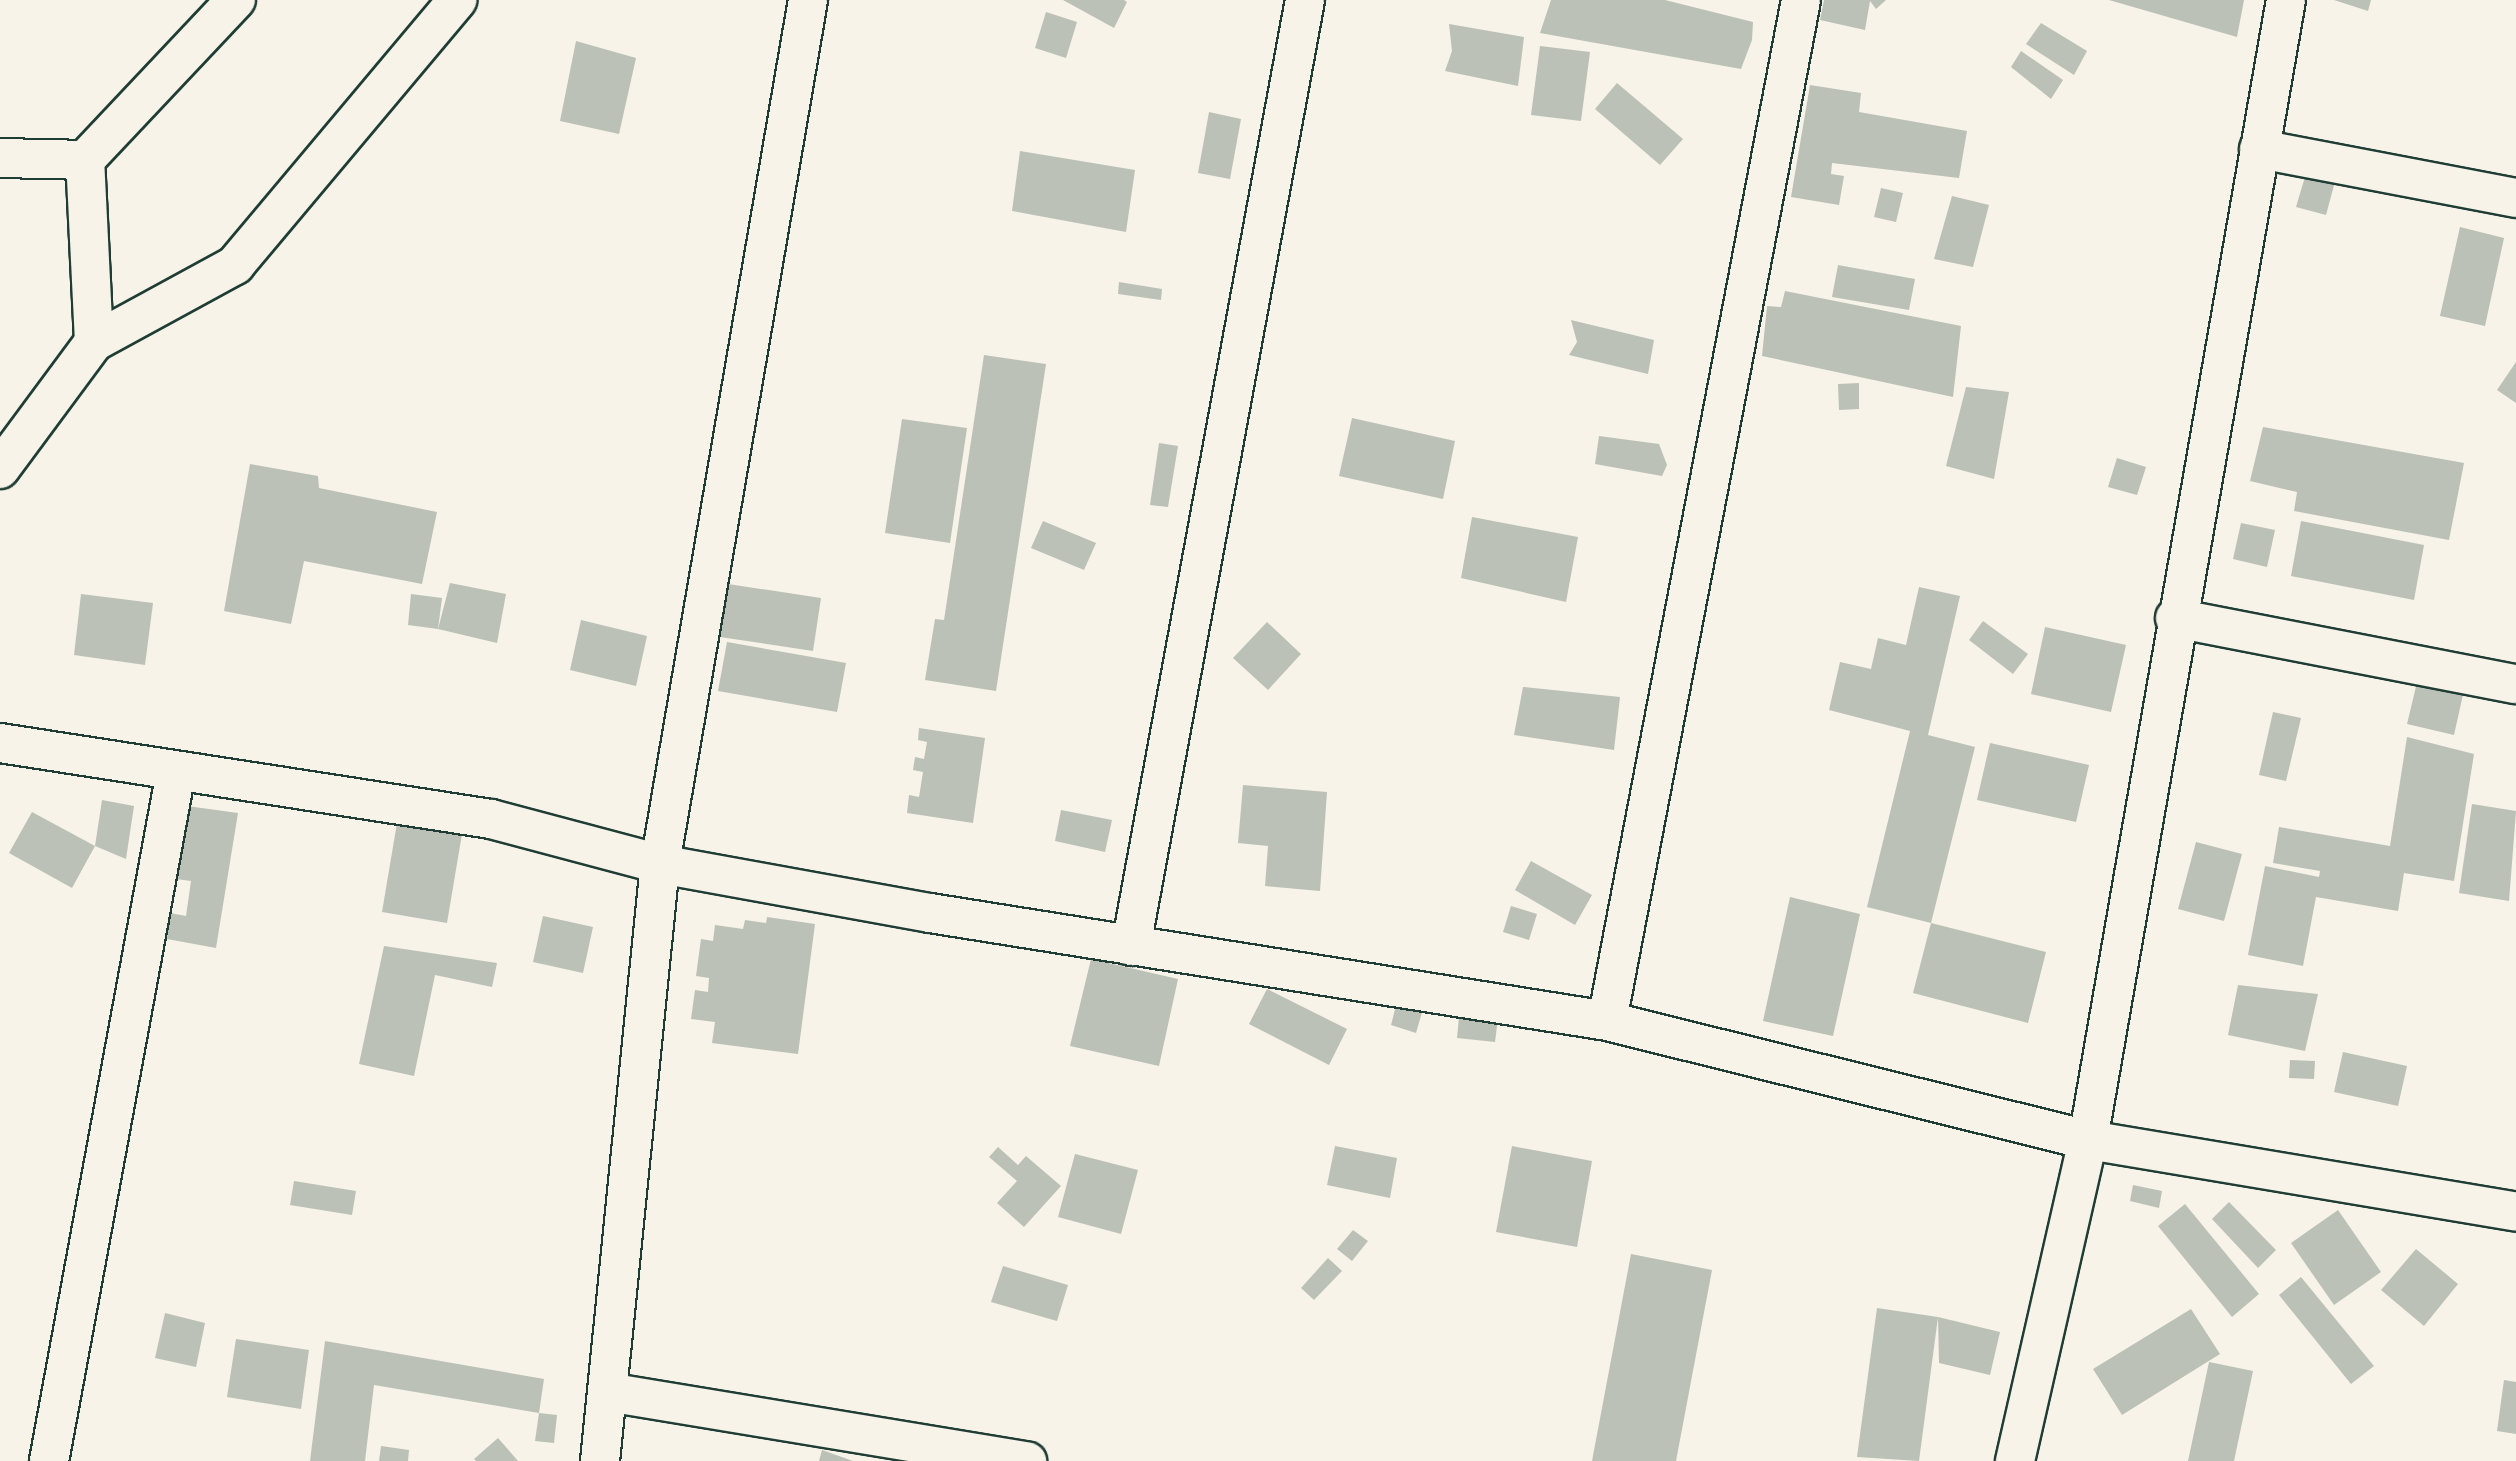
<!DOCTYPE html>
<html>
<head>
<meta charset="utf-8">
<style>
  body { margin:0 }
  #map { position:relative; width:2516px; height:1461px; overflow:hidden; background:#f7f3e8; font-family:Itim,sans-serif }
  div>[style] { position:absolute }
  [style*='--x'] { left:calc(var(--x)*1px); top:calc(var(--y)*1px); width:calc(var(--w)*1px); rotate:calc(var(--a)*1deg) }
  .building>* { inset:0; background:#bbc1b6 }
  .roads { filter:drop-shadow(2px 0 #1f3d34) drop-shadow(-2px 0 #1f3d34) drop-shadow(0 2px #1f3d34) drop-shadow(0 -2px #1f3d34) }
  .minor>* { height:38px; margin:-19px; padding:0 19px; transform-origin:19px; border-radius:19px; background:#f7f3e8 }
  span { translate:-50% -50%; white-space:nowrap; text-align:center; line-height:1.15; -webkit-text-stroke:7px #f7f3e8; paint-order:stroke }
</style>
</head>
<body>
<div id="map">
  <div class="building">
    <div style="clip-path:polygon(1063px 0,1124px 0,1127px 2px,1114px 28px)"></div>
    <div style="clip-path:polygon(1551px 0,1665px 0,1753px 22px,1752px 40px,1741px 69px,1540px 33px)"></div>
    <div style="clip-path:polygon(1824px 0,1886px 0,1876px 9px,1870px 1px,1865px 30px,1820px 20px)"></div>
    <div style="clip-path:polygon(2109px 0,2244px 0,2237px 37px)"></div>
    <div style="clip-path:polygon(2334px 0,2371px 0,2368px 11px)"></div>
    <div style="clip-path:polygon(1046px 12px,1077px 22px,1066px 58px,1035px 48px)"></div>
    <div style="clip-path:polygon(2041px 23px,2087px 51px,2074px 75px,2026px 44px)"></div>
    <div style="clip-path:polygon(1449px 24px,1524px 37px,1518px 86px,1445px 71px,1452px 51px)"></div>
    <div style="clip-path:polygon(576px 41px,636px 58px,619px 134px,560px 121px)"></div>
    <div style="clip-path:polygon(1540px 46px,1590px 52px,1581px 121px,1531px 115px)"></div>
    <div style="clip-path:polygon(2021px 51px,2063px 80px,2051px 99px,2011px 67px)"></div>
    <div style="clip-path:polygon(1617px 83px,1683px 139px,1660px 165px,1595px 109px)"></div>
    <div style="clip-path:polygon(1810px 85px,1861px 93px,1859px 112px,1967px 131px,1959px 178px,1832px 163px,1831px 174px,1844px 176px,1839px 205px,1791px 197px)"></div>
    <div style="clip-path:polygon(1209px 112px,1241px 119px,1230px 179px,1198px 173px)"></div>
    <div style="clip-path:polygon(1020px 151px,1135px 170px,1126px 232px,1012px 211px)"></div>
    <div style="clip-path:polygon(2307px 170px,2336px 178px,2326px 215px,2296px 207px)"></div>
    <div style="clip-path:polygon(1881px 188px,1903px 193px,1896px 222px,1874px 217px)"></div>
    <div style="clip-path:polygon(1952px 196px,1989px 205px,1973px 267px,1934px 259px)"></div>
    <div style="clip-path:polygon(2460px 227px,2504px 238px,2485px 326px,2440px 316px)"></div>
    <div style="clip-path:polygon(1838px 265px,1915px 279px,1909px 310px,1832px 297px)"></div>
    <div style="clip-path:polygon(1119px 282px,1162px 289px,1161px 300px,1118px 294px)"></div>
    <div style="clip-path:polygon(1785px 291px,1961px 326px,1953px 397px,1762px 356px,1767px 306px,1781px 307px)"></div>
    <div style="clip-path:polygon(1571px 320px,1654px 340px,1648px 374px,1569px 355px,1577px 342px)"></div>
    <div style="clip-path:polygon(984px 355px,1046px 364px,996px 691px,925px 680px,935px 619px,944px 620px)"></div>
    <div style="clip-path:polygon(2516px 362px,2516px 403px,2497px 390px)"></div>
    <div style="clip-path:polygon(1859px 383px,1859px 409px,1839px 410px,1838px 384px)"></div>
    <div style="clip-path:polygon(1966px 387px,2009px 392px,1994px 479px,1946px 466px)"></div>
    <div style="clip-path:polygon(1352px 418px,1455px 441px,1443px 499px,1339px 476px)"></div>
    <div style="clip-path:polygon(902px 419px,967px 428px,950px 543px,885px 533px)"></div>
    <div style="clip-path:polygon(2263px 427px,2464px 463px,2449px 540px,2294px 511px,2297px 492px,2250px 481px)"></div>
    <div style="clip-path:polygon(1599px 436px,1659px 444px,1667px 465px,1662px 476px,1595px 464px)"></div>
    <div style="clip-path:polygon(1159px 443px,1178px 446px,1168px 507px,1150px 505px)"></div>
    <div style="clip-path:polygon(2117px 458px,2146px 467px,2137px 495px,2108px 487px)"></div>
    <div style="clip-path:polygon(250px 464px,318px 476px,319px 488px,437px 512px,422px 584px,304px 561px,291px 624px,224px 611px)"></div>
    <div style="clip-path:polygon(1472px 517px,1578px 537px,1566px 602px,1461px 578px)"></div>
    <div style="clip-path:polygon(1043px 521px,1096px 543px,1084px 570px,1031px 548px)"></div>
    <div style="clip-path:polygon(2301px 521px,2424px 545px,2414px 600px,2291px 576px)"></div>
    <div style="clip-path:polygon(2241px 523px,2275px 530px,2267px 567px,2233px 559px)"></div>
    <div style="clip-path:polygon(450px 583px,506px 594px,497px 643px,438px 629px)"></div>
    <div style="clip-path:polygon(728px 584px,821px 598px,813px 651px,720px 637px)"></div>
    <div style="clip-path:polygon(1919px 587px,1960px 596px,1928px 735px,1975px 747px,1931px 923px,1867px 907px,1910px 731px,1829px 710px,1840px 662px,1871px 669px,1878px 638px,1906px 645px)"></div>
    <div style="clip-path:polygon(81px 594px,153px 603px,145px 665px,74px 655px)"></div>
    <div style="clip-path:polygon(411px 594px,442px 598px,438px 629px,408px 625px)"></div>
    <div style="clip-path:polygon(581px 620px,647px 636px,636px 686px,570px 670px)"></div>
    <div style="clip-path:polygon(1983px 621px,2028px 654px,2013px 674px,1969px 640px)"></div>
    <div style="clip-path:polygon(1267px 622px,1301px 654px,1268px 690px,1233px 658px)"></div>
    <div style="clip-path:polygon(2045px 627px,2126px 645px,2111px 712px,2031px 694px)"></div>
    <div style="clip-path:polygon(727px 642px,846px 663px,837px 712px,718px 691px)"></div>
    <div style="clip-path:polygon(2420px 670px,2466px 681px,2454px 735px,2407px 724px)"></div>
    <div style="clip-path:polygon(1523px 687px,1620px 697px,1614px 750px,1514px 735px)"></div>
    <div style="clip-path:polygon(2273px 712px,2301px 718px,2286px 781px,2259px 775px)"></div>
    <div style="clip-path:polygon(919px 728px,985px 738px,973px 823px,907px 813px,909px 795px,919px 797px,923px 772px,913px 770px,915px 757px,924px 759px,927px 742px,918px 740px)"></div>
    <div style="clip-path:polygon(2407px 737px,2474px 754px,2454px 881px,2404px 873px,2398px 911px,2316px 897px,2303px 966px,2248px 955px,2265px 866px,2319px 877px,2320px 871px,2273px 863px,2279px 827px,2390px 846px)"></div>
    <div style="clip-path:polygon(1990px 743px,2089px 765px,2076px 822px,1977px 800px)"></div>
    <div style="clip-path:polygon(1243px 785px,1327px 792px,1320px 891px,1265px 886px,1268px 846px,1238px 843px)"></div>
    <div style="clip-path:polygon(102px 800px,134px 806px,126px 859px,95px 846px)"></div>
    <div style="clip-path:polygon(2472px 804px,2516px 811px,2509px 901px,2459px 893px)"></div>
    <div style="clip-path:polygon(187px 806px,238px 813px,216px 948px,167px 939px,170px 913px,186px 916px,191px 881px,176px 879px)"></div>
    <div style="clip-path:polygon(1061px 810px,1112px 820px,1105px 852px,1055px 841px)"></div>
    <div style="clip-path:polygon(399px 811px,464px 822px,447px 923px,382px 912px)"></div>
    <div style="clip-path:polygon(32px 812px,95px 846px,72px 888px,9px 853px)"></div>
    <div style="clip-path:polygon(2196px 842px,2242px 854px,2224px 921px,2178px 909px)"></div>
    <div style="clip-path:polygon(1531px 861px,1592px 895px,1575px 925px,1515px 890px)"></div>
    <div style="clip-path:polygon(1790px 897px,1860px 914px,1833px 1036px,1763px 1021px)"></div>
    <div style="clip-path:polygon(1511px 906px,1537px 914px,1529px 940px,1503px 932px)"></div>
    <div style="clip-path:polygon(543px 916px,593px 927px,583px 973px,533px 962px)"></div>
    <div style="clip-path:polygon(767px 917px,815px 924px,798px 1054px,712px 1043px,715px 1022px,691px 1019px,695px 990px,708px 992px,709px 978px,696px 976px,701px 939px,713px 941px,715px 925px,743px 929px,745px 920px,766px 923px)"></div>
    <div style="clip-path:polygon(1931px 923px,2046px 952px,2028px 1023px,1913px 993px)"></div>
    <div style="clip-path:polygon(384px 946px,497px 963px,492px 987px,435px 975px,414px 1076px,359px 1064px)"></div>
    <div style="clip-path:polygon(1091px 959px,1178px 979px,1159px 1066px,1070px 1046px)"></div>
    <div style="clip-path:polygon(2238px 985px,2318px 994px,2305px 1051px,2228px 1035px)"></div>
    <div style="clip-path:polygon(1267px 989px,1347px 1029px,1329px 1065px,1249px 1024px)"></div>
    <div style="clip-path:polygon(1399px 994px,1425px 1002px,1416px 1033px,1391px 1025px)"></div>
    <div style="clip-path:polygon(1460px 1006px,1499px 1010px,1495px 1042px,1457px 1038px)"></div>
    <div style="clip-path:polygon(2343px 1052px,2407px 1066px,2398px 1106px,2334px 1092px)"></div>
    <div style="clip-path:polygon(2290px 1060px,2315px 1061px,2314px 1079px,2289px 1078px)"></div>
    <div style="clip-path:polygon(1335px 1146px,1397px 1158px,1390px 1198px,1327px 1185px)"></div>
    <div style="clip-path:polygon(1512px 1146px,1592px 1161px,1577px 1247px,1496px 1232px)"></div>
    <div style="clip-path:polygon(998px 1147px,1018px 1165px,1026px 1156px,1061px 1186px,1024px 1227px,997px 1203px,1017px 1181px,989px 1157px)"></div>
    <div style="clip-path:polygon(1075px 1154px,1138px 1170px,1121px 1234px,1058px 1217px)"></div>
    <div style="clip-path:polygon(294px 1181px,356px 1191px,352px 1215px,290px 1205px)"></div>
    <div style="clip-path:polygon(2133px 1185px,2162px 1191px,2159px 1208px,2130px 1201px)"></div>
    <div style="clip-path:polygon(2229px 1202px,2276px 1250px,2258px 1268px,2212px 1219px)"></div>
    <div style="clip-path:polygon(2185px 1204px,2259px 1294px,2232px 1317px,2158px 1226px)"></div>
    <div style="clip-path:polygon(2338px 1210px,2381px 1272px,2334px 1305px,2291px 1243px)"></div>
    <div style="clip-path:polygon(1353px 1230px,1368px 1241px,1352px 1261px,1337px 1249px)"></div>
    <div style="clip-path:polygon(2416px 1249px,2458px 1284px,2424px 1326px,2381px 1290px)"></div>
    <div style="clip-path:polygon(1631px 1254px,1712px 1270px,1676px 1461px,1592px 1461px)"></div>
    <div style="clip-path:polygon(1328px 1258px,1342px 1271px,1314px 1300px,1301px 1288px)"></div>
    <div style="clip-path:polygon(1003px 1266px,1068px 1285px,1057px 1321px,991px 1302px)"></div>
    <div style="clip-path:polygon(2301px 1277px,2374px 1366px,2351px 1384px,2279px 1295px)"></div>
    <div style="clip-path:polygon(1877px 1308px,1938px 1317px,1919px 1461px,1857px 1457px)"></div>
    <div style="clip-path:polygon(2191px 1309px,2220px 1354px,2122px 1415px,2093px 1369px)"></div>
    <div style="clip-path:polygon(165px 1313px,205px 1323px,196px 1367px,155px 1358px)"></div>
    <div style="clip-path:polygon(1938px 1317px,2000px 1332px,1990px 1375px,1939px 1363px)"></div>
    <div style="clip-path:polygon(236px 1339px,309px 1350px,301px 1409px,227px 1397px)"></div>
    <div style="clip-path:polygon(325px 1341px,544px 1379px,539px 1413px,374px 1385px,365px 1461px,310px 1461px)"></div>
    <div style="clip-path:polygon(2209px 1362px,2253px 1371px,2234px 1461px,2188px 1461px)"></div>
    <div style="clip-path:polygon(2504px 1380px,2516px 1382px,2516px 1434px,2497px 1431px)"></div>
    <div style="clip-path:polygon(539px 1413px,557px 1415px,554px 1443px,535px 1441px)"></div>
    <div style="clip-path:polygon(498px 1438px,518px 1461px,476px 1461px,474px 1459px)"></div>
    <div style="clip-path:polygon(381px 1446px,409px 1450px,408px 1461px,379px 1461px)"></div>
    <div style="clip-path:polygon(822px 1450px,853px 1461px,819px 1461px)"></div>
  </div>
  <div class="roads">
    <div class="minor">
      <div style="--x:2259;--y:149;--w:262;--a:10.8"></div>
      <div style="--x:0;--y:158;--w:85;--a:1.3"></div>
      <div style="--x:94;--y:342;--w:182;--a:-92.8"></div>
      <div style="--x:85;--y:160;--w:220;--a:-46.7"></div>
      <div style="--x:0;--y:469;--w:158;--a:-53.5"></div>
      <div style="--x:94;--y:342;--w:161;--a:-28.6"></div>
      <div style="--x:235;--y:265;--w:346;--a:-50"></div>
      <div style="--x:2175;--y:618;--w:347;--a:11"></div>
      <div style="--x:0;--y:743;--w:497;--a:8.8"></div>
      <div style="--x:491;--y:819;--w:175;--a:14.9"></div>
      <div style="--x:660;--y:864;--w:274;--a:10.3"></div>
      <div style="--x:930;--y:913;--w:686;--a:9.06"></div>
      <div style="--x:1607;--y:1021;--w:496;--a:13.9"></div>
      <div style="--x:2088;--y:1140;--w:434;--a:9.5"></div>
      <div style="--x:1131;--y:946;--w:962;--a:-79.58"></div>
      <div style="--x:1607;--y:1021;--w:1039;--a:-79.24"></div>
      <div style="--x:608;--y:1392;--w:425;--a:9.4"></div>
      <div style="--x:49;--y:1461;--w:701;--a:-79.56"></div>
      <div style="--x:600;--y:1461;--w:600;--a:-84.26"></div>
      <div style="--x:660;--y:864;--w:877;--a:-80.28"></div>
      <div style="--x:2015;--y:1461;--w:329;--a:-77.2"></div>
      <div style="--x:2088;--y:1140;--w:1157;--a:-80.15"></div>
    </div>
  </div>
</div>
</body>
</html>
